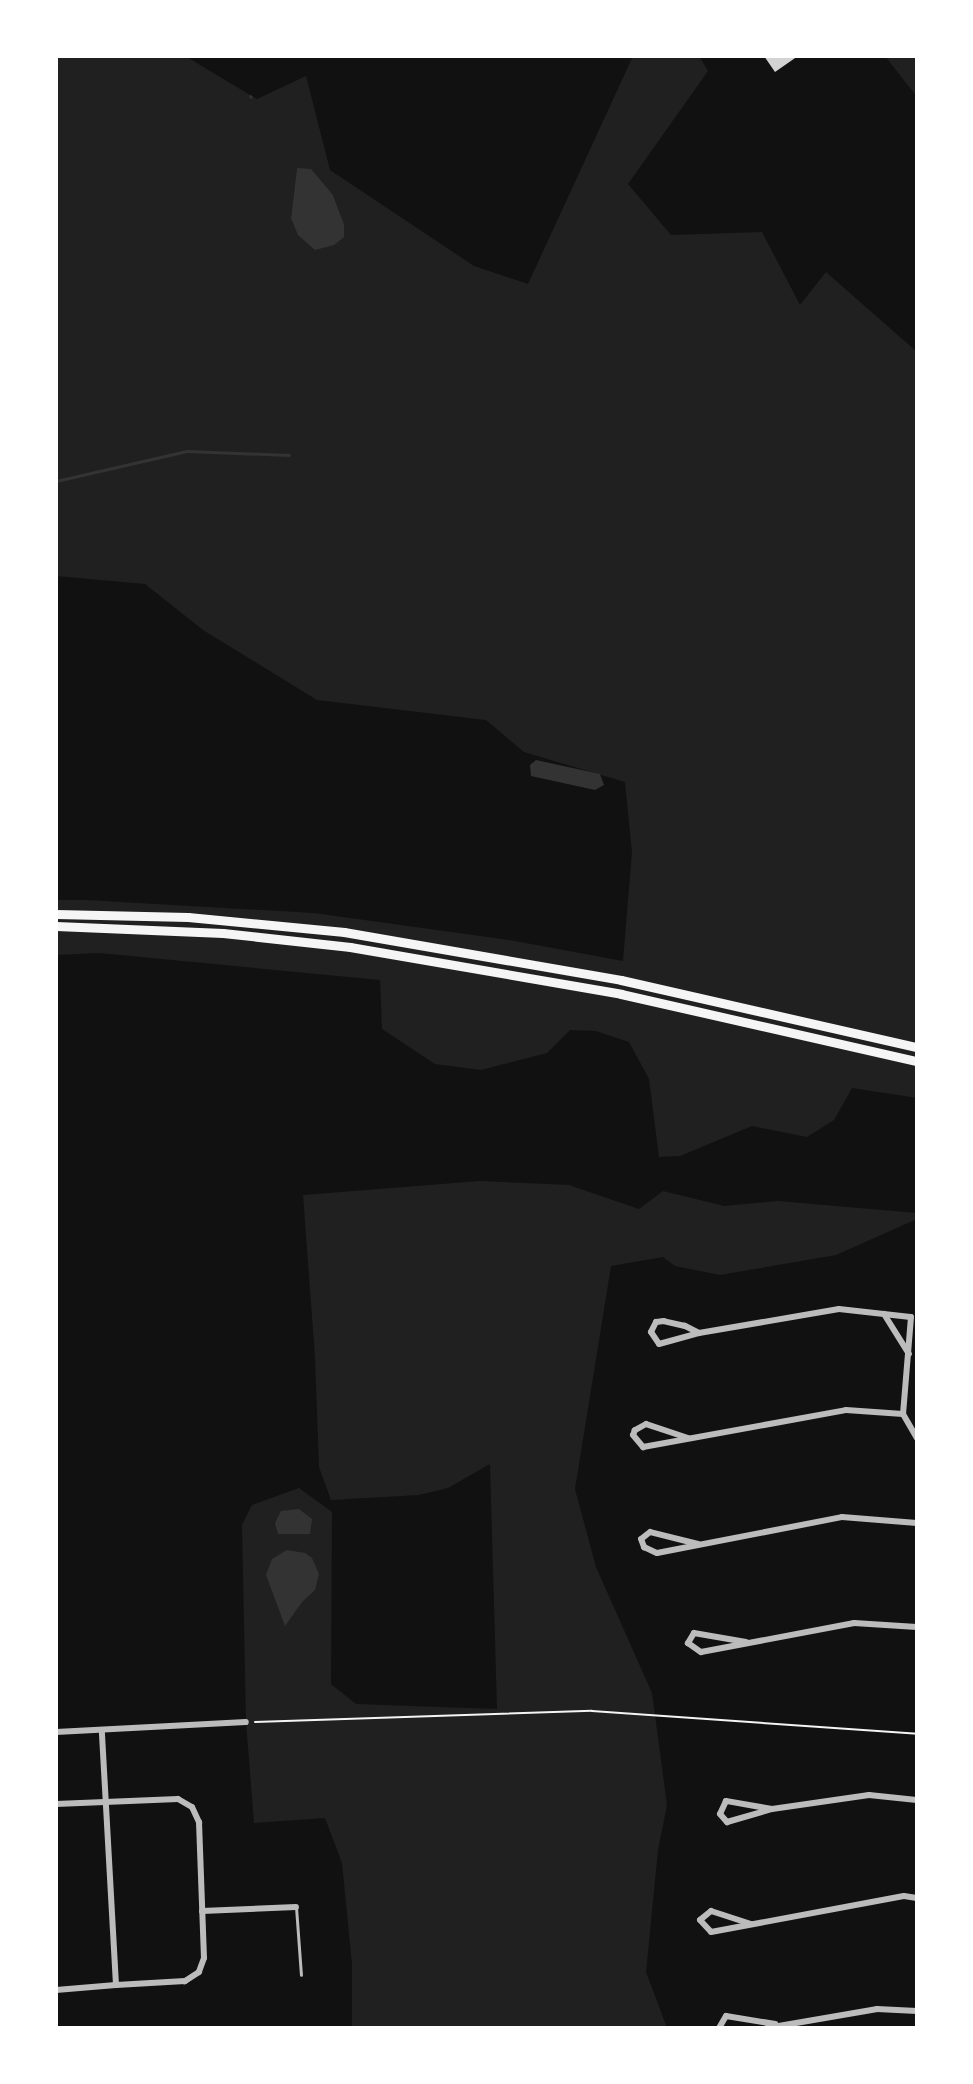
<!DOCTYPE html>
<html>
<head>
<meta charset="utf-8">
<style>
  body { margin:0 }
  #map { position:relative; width:973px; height:2084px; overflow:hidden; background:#111; font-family:"Titillium Web",sans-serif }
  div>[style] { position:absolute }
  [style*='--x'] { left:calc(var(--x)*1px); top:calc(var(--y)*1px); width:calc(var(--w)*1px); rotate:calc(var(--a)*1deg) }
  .green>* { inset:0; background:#202020 }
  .water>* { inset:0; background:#333 }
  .stream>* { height:3px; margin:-1.5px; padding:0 1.5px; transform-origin:1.5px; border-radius:1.5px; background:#333 }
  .building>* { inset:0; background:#d3d3d3 }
  .path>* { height:2px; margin:-1px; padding:0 1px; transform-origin:1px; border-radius:1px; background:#f5f5f5 }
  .service>* { height:3px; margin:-1.5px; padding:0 1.5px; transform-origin:1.5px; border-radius:1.5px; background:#bcbcbc }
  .minor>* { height:6px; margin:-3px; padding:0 3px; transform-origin:3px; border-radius:3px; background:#bcbcbc }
  .trunk>* { height:9px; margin:-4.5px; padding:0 4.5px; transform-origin:4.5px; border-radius:4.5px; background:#f5f5f5 }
  span { translate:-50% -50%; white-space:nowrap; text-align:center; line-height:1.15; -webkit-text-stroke:7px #fff; paint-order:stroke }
  .frame { position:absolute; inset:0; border:58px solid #fff; pointer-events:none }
</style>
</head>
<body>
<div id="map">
  <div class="green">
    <div style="clip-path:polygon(evenodd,56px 56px,185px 56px,257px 99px,306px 76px,330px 170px,474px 266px,528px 284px,633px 56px,699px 56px,708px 71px,628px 184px,671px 235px,762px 232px,800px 305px,826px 272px,917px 352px,917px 1098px,852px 1088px,834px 1120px,807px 1137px,752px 1126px,680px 1156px,659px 1157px,649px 1079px,629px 1042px,596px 1031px,570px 1030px,547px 1053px,481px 1070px,435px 1064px,382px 1029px,380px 980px,99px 953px,56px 955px,56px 900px,86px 900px,314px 913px,509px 940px,623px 961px,632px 852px,625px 782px,524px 752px,486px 720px,317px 700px,203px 630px,145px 584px,56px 576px,56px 56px,297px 168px,333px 195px,344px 224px,291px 218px,297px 168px)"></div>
    <div style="clip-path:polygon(885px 56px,917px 56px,917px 97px)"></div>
    <div style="clip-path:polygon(480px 1181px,569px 1185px,639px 1209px,663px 1191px,724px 1206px,778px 1201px,917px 1213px,917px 1219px,836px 1255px,720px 1275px,675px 1266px,663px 1257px,611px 1266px,575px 1489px,596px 1567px,652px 1693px,667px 1805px,658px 1850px,646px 1972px,667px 2028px,352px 2028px,352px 1964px,342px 1863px,325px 1818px,254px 1823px,246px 1722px,242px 1525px,252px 1505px,299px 1488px,332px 1512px,331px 1684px,356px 1704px,497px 1709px,490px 1464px,448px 1488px,419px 1495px,331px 1500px,319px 1467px,315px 1357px,303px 1195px)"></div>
  </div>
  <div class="water">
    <div style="clip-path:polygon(297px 168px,311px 169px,333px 195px,344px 224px,344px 237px,334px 245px,315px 250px,298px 235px,291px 218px)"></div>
    <div style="clip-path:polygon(536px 760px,600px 774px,604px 785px,595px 790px,531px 776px,530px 765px)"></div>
    <div style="clip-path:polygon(299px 1509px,312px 1519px,310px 1534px,278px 1534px,275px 1523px,281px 1511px)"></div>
    <div style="clip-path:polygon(287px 1550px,305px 1553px,312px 1558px,319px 1574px,315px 1590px,302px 1602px,285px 1626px,266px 1575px,272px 1559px)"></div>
  </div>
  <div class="stream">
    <div style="--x:250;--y:96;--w:1;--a:45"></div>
    <div style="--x:56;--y:481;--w:134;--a:-12.9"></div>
    <div style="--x:187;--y:451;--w:102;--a:2.2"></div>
  </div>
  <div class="building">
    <div style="clip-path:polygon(764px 56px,798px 56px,775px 72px)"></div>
  </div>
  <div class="path">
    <div style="--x:255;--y:1722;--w:337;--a:-1.9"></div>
    <div style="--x:592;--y:1711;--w:326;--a:4"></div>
  </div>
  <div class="service">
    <div style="--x:296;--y:1907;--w:68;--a:85.8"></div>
  </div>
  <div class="minor">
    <div style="--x:884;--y:1314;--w:47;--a:58"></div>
    <div style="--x:699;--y:1333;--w:16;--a:-153"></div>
    <div style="--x:685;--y:1326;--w:22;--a:-167"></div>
    <div style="--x:664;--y:1321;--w:8;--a:173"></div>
    <div style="--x:656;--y:1322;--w:11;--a:117"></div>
    <div style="--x:651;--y:1332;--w:14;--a:56"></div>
    <div style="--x:659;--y:1344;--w:41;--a:-15.4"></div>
    <div style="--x:699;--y:1333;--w:142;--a:-9.7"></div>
    <div style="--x:839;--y:1309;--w:72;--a:6.3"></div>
    <div style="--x:911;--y:1317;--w:97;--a:94.7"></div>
    <div style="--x:903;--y:1414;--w:28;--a:60"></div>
    <div style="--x:688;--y:1438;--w:44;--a:-161.6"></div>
    <div style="--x:646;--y:1424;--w:13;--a:151"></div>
    <div style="--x:635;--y:1430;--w:5;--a:112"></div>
    <div style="--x:633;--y:1435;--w:16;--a:50"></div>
    <div style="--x:643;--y:1447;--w:206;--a:-10.3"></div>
    <div style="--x:846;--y:1410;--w:57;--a:4"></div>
    <div style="--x:698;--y:1544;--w:49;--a:-166"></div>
    <div style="--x:650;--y:1532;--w:11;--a:142"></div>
    <div style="--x:641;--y:1539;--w:9;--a:69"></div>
    <div style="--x:644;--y:1547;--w:14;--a:25"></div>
    <div style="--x:657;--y:1553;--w:188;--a:-11"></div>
    <div style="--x:842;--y:1517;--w:75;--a:4.6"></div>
    <div style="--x:746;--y:1642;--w:53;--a:-170.2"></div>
    <div style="--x:694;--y:1633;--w:12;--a:121"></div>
    <div style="--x:688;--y:1643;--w:16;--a:35"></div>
    <div style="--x:701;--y:1652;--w:156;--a:-10.7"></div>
    <div style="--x:854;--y:1623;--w:63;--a:3.6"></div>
    <div style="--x:56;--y:1732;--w:190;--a:-3"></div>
    <div style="--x:56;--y:1804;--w:122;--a:-2.3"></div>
    <div style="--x:178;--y:1799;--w:16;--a:30"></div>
    <div style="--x:192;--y:1807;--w:17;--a:65"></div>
    <div style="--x:199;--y:1822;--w:136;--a:87.9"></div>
    <div style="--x:204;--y:1958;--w:15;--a:110"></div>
    <div style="--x:199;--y:1972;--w:17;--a:147"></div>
    <div style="--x:185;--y:1981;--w:69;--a:176.7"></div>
    <div style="--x:772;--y:1809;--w:47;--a:-170.1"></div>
    <div style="--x:726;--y:1801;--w:14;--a:115"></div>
    <div style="--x:720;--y:1814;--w:11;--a:49"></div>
    <div style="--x:727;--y:1822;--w:47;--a:-16.1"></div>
    <div style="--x:772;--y:1809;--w:98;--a:-8.2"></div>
    <div style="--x:869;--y:1795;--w:48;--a:5.9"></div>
    <div style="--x:202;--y:1911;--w:94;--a:-2.4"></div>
    <div style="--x:751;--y:1924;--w:42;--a:-162"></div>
    <div style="--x:711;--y:1911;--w:14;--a:141"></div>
    <div style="--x:700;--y:1920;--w:16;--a:47"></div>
    <div style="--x:711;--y:1932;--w:196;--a:-10.6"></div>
    <div style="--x:904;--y:1896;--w:13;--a:9"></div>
    <div style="--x:56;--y:1990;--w:60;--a:-4.8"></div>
    <div style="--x:116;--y:1985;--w:254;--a:-93.2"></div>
    <div style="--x:719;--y:2028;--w:14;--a:-60"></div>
    <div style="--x:726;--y:2016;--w:50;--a:9.3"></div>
    <div style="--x:767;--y:2028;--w:112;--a:-9.8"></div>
    <div style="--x:877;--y:2009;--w:40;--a:2.9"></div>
  </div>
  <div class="trunk">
    <div style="--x:56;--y:914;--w:132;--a:1.3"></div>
    <div style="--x:188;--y:917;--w:157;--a:5.5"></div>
    <div style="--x:344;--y:932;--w:281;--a:9.8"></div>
    <div style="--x:621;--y:980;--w:303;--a:12.8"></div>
    <div style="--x:56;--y:926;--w:167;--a:2.4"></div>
    <div style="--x:223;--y:933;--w:128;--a:6.3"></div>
    <div style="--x:350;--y:947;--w:275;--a:9.8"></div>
    <div style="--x:621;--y:994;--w:303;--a:12.8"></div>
  </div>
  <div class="frame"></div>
</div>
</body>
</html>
